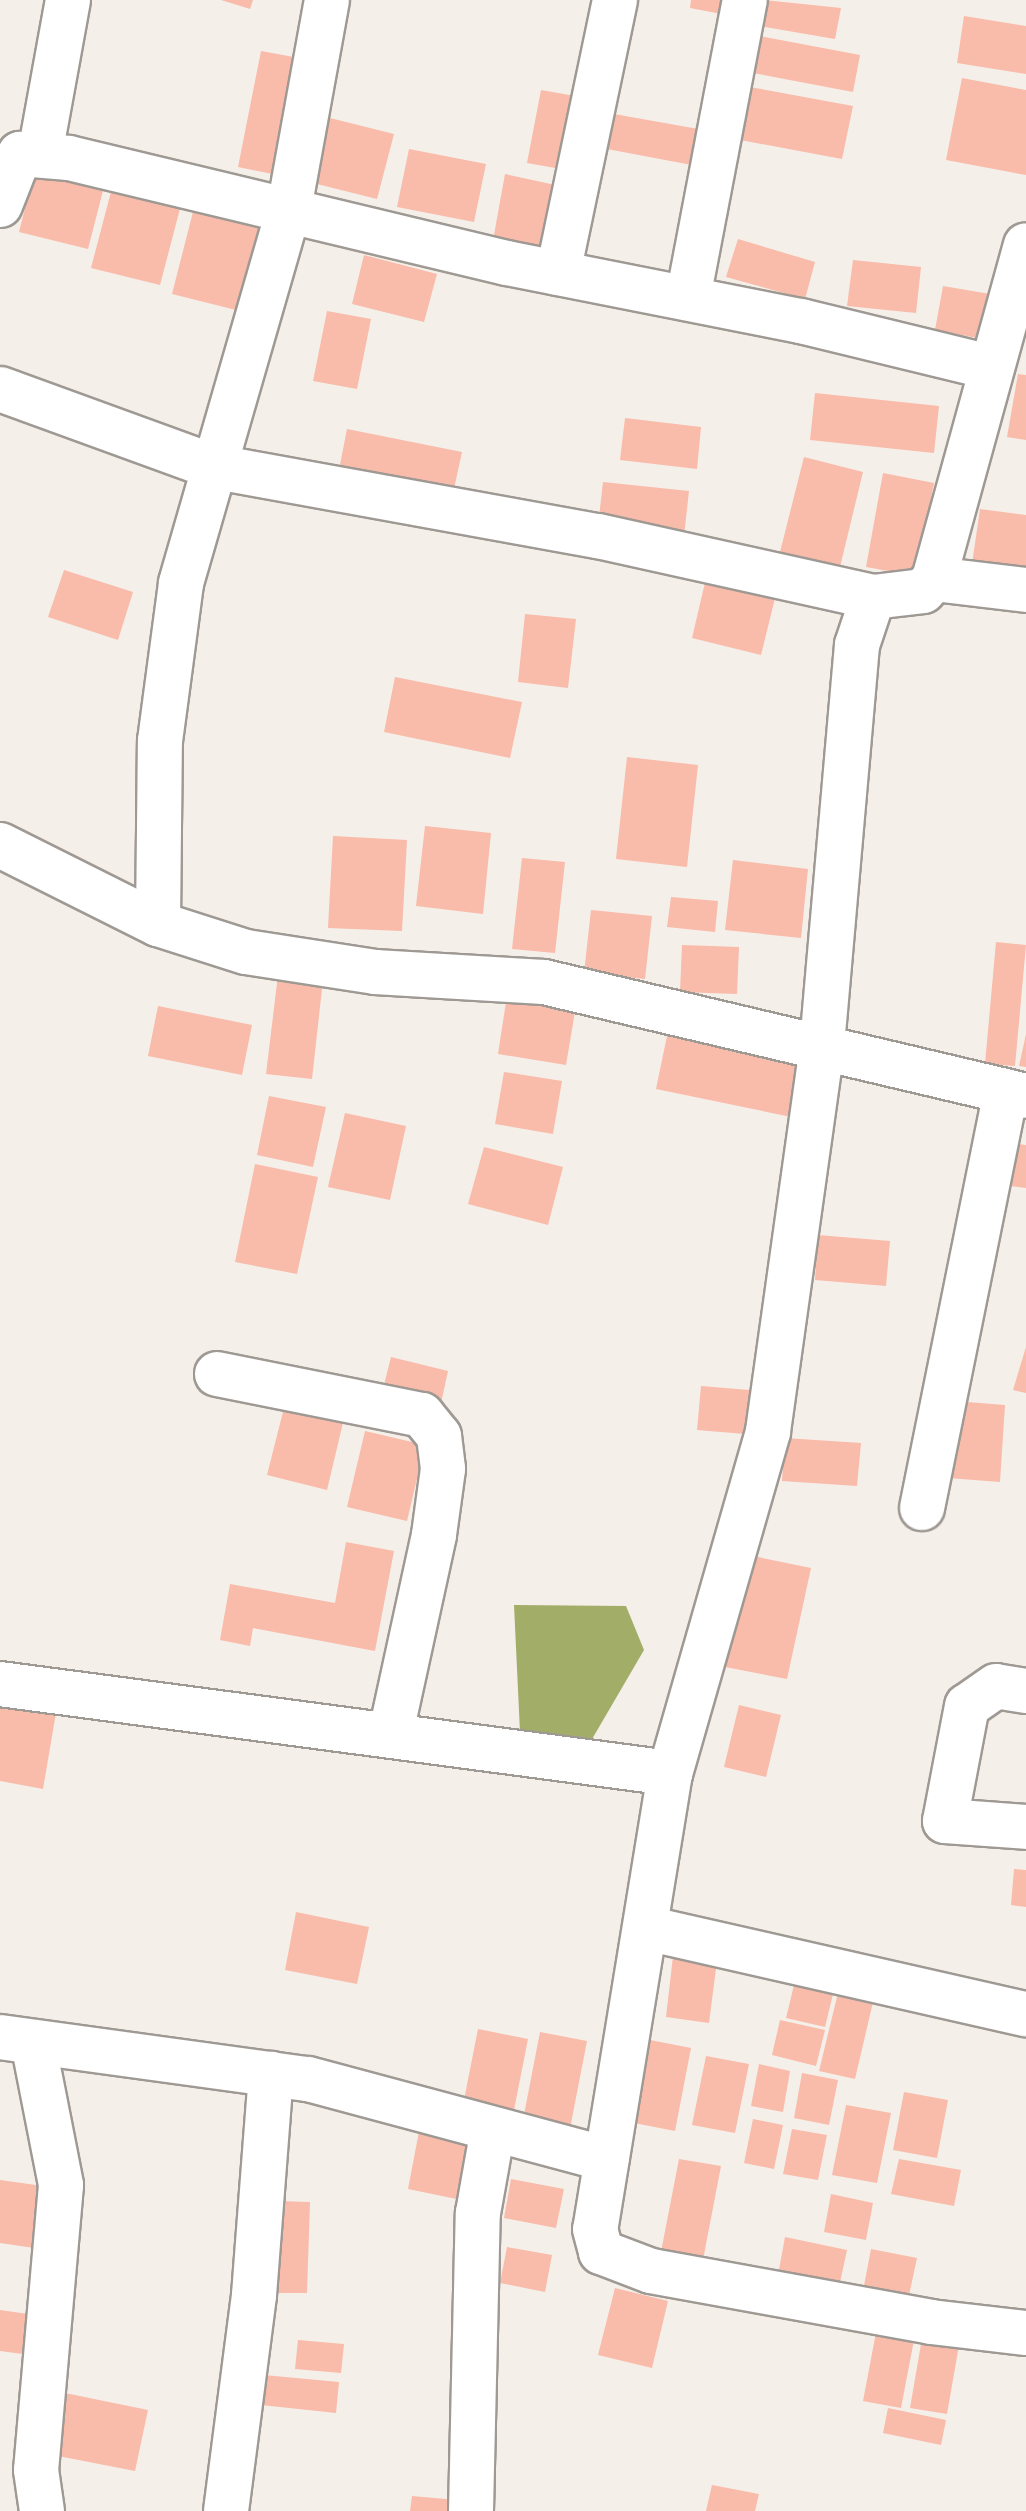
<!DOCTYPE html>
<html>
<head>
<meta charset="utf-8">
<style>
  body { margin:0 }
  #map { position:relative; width:1026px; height:2511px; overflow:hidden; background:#f5efe9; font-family:"DM Sans",sans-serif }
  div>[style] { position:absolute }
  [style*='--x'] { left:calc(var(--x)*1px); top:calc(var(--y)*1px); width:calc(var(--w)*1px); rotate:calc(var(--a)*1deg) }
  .water>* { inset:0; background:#a2ad67 }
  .building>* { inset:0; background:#f9bbaa }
  .roads { filter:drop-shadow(2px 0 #9f9994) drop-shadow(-2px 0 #9f9994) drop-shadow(0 2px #9f9994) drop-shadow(0 -2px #9f9994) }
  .street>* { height:44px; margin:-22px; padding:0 22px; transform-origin:22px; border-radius:22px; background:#fff }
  span { translate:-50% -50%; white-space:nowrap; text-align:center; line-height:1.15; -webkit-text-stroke:8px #f5efe9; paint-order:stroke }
</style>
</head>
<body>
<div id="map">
  <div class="water">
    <div style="clip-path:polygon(514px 1605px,626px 1606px,644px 1650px,581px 1758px,520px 1732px)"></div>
  </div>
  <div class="building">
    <div style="clip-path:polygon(221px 0,253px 0,250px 9px)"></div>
    <div style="clip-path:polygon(691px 0,730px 0,727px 15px,690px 8px)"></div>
    <div style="clip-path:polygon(764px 0,841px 8px,835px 39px,759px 26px)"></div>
    <div style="clip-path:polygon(964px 16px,1026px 26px,1026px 74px,957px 63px)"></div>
    <div style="clip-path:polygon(760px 36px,860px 55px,853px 92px,753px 73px)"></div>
    <div style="clip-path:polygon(261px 51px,310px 60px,287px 177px,238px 167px)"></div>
    <div style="clip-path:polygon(962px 78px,1026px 90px,1026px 175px,946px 160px)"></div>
    <div style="clip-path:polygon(750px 87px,853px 106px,842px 159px,740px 140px)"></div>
    <div style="clip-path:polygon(541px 90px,575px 96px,561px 169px,527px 163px)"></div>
    <div style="clip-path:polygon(314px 114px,394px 134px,377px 199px,297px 179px)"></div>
    <div style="clip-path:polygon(614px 114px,704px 130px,697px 166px,607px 149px)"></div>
    <div style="clip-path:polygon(409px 149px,486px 164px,474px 222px,397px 207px)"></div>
    <div style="clip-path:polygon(37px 161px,106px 179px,88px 249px,19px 232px)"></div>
    <div style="clip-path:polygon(505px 174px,560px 186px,549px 253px,492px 246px)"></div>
    <div style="clip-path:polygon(113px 184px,182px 201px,160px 285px,91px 268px)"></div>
    <div style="clip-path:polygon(195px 204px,265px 222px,240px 311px,172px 294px)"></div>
    <div style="clip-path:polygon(738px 239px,815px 262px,805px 299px,726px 277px)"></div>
    <div style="clip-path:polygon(364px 255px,437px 274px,424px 322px,352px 304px)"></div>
    <div style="clip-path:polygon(853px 260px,921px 267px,916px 313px,847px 306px)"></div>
    <div style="clip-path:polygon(943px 286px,996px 295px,988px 340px,935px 330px)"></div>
    <div style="clip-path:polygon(327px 311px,371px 319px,357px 389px,313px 381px)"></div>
    <div style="clip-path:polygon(1018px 374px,1026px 375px,1026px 440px,1007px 437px)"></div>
    <div style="clip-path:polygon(815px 393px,939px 406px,934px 453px,810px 440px)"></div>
    <div style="clip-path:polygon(625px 418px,701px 427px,697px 469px,620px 460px)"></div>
    <div style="clip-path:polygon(347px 429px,462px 452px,452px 498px,338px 475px)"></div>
    <div style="clip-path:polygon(804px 457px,863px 472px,839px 571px,779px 556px)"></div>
    <div style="clip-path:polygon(883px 473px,934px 483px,916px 576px,866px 567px)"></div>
    <div style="clip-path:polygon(603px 482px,689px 491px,684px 536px,598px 526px)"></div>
    <div style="clip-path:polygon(980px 509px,1026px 515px,1026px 572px,972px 564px)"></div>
    <div style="clip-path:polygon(64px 570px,133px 592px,118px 640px,48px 617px)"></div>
    <div style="clip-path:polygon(707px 574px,777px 590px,761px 655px,692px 638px)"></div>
    <div style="clip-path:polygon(525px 614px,576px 619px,568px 688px,518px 682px)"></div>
    <div style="clip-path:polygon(395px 677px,522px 702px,510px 758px,384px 732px)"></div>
    <div style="clip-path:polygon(627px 757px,698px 765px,687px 867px,616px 859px)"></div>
    <div style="clip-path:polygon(425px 826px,491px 833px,483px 914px,416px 906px)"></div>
    <div style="clip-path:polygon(333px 836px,407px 840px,402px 931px,328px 928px)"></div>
    <div style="clip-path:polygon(522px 858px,565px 862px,555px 953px,512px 949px)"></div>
    <div style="clip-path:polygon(733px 860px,808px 869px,801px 938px,725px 930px)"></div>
    <div style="clip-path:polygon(671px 897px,718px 901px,715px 932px,667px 927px)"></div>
    <div style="clip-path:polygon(591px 910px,652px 916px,645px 979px,584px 973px)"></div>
    <div style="clip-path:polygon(996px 942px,1026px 945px,1015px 1066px,985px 1064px)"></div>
    <div style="clip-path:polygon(682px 945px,739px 947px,737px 994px,680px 992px)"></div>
    <div style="clip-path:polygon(278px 975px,323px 980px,312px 1079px,266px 1074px)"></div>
    <div style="clip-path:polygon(508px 989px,577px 1000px,566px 1065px,498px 1054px)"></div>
    <div style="clip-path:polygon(158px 1006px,252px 1025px,242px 1075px,148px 1056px)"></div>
    <div style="clip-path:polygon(668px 1031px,808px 1060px,796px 1118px,656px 1089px)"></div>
    <div style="clip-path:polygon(1026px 1034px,1026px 1067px,1019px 1066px)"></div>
    <div style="clip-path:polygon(504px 1072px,562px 1081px,553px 1134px,495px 1124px)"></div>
    <div style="clip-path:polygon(269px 1096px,326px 1107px,313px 1167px,257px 1155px)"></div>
    <div style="clip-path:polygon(345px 1113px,406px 1126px,390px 1200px,328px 1187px)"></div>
    <div style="clip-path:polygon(1010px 1143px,1026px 1145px,1026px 1188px,1004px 1185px)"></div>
    <div style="clip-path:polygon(484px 1147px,563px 1167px,548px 1225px,468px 1204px)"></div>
    <div style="clip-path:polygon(255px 1164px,318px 1177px,297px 1274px,235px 1262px)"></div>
    <div style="clip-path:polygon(818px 1235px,890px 1241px,886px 1286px,815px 1280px)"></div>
    <div style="clip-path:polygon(1026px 1347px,1026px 1393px,1013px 1390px)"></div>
    <div style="clip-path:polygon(391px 1357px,448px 1371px,441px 1403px,383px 1389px)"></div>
    <div style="clip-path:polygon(701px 1386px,761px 1391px,757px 1435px,697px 1430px)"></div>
    <div style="clip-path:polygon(287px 1396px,346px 1410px,327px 1490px,267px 1475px)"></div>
    <div style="clip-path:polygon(954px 1401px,1005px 1405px,1000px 1482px,948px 1478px)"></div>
    <div style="clip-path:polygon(365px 1431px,425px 1445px,407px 1521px,347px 1507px)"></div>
    <div style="clip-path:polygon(785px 1438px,861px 1443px,857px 1486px,782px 1481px)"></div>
    <div style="clip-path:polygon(346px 1542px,394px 1551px,375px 1651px,253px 1628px,250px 1646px,220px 1640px,230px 1584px,335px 1603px)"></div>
    <div style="clip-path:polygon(748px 1555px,811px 1568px,787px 1679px,725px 1667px)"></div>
    <div style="clip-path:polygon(0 1701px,57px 1707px,43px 1789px,0 1781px)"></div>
    <div style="clip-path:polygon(739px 1705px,781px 1715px,766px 1777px,724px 1767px)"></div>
    <div style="clip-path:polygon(1014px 1869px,1026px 1870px,1026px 1907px,1011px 1905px)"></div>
    <div style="clip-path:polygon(296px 1912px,369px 1927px,357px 1984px,285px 1970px)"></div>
    <div style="clip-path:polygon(675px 1939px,719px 1945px,709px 2023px,666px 2017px)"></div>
    <div style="clip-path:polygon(795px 1981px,834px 1990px,825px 2027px,786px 2018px)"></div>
    <div style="clip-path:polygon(838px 1993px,873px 2002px,855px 2079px,819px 2071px)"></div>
    <div style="clip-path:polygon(780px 2020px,825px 2030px,816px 2066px,772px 2055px)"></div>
    <div style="clip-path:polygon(478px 2029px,528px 2039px,512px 2120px,462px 2110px)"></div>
    <div style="clip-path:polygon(540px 2032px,587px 2041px,568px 2139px,521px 2130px)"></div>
    <div style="clip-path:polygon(645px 2039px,691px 2048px,675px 2131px,629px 2122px)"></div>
    <div style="clip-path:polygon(706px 2056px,749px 2064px,735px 2133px,692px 2125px)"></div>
    <div style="clip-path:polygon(759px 2064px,790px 2071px,783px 2112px,751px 2106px)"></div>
    <div style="clip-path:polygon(802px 2073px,838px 2080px,829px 2125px,794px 2118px)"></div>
    <div style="clip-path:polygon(904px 2092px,948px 2100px,937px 2158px,893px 2150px)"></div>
    <div style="clip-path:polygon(846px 2105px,891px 2113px,877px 2183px,832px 2175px)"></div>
    <div style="clip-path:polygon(753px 2119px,783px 2125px,774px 2169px,744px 2163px)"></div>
    <div style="clip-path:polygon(421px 2121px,489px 2134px,476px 2203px,408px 2189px)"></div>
    <div style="clip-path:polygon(792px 2129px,827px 2135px,818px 2180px,783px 2174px)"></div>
    <div style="clip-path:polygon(679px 2159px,721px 2166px,702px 2265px,660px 2257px)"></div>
    <div style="clip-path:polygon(899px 2159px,961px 2170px,954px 2206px,891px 2194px)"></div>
    <div style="clip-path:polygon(511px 2179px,564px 2189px,556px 2228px,504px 2218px)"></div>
    <div style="clip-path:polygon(0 2180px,50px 2187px,41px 2249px,0 2243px)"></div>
    <div style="clip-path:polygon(831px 2194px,873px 2203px,866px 2240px,824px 2232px)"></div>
    <div style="clip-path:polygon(278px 2201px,310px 2202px,307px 2293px,276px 2293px)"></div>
    <div style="clip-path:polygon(785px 2237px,847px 2250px,839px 2287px,778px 2275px)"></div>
    <div style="clip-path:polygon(507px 2247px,552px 2255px,545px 2292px,500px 2283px)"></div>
    <div style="clip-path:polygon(871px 2249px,917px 2258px,908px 2300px,863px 2291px)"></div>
    <div style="clip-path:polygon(615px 2288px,668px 2301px,652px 2368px,598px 2355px)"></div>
    <div style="clip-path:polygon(0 2310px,42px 2316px,38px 2356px,0 2351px)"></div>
    <div style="clip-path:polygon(879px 2317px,917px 2324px,901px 2408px,863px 2401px)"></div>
    <div style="clip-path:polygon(925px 2321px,962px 2328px,947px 2414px,910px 2408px)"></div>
    <div style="clip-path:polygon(298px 2340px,344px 2344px,341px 2373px,295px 2369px)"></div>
    <div style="clip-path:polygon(264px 2375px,339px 2382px,336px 2413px,261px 2405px)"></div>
    <div style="clip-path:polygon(65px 2393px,148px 2410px,135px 2471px,53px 2455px)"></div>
    <div style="clip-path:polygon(888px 2408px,946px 2420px,941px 2445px,883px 2433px)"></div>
    <div style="clip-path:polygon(712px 2485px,759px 2494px,755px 2511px,706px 2511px)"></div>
    <div style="clip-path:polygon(412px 2496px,457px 2500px,456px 2511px,410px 2511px)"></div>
  </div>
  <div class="roads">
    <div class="street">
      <div style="--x:40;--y:154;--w:157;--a:-79.7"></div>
      <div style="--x:0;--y:205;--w:55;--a:-68.6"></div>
      <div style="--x:20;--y:154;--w:49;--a:4.7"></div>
      <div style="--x:69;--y:158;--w:450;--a:13.5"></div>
      <div style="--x:507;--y:263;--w:300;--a:11.2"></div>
      <div style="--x:801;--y:321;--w:195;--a:13.7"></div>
      <div style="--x:558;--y:273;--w:279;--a:-78.2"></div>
      <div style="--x:688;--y:298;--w:303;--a:-79.2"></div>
      <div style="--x:0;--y:389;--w:225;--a:20"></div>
      <div style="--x:211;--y:466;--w:393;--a:10.3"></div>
      <div style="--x:598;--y:536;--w:282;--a:12.5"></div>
      <div style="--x:873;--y:597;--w:50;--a:-6.8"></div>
      <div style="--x:923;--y:591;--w:16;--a:-47"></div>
      <div style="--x:934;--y:579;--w:346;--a:-74.6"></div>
      <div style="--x:934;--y:579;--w:93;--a:6.8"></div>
      <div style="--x:873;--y:597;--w:51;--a:108.4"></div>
      <div style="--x:857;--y:645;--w:404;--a:95"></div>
      <div style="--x:822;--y:1047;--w:389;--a:98"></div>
      <div style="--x:768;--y:1432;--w:355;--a:106"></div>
      <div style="--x:670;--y:1773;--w:462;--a:99.3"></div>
      <div style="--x:595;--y:2229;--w:24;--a:75"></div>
      <div style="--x:601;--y:2252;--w:53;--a:20.8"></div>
      <div style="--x:651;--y:2271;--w:285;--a:10.3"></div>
      <div style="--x:931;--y:2322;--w:96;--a:6.6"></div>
      <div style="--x:0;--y:845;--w:177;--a:26.6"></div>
      <div style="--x:158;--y:924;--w:92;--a:17.7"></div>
      <div style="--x:246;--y:952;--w:131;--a:8.8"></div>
      <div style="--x:375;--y:972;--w:169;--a:3.4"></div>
      <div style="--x:544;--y:982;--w:495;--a:13.3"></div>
      <div style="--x:158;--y:924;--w:183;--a:-89.4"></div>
      <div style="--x:160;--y:741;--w:159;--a:-82.4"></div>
      <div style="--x:181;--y:583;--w:389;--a:-73.9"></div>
      <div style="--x:289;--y:209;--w:212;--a:-79.7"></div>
      <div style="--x:217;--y:1374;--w:209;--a:11.3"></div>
      <div style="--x:422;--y:1415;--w:27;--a:51"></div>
      <div style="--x:439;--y:1436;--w:33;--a:83"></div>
      <div style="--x:443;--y:1469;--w:67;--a:97.8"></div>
      <div style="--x:434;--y:1535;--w:202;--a:102.3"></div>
      <div style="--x:922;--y:1508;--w:425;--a:-78.6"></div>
      <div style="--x:0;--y:1684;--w:676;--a:7.57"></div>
      <div style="--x:1026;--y:1691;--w:30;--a:-171"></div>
      <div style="--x:996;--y:1686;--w:35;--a:145"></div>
      <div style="--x:967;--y:1706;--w:117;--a:100.8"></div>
      <div style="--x:945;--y:1821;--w:81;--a:4.2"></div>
      <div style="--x:646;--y:1928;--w:390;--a:12.8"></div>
      <div style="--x:0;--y:2037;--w:311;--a:7.8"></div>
      <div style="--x:308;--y:2079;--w:309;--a:15"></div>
      <div style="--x:33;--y:2042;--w:146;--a:78.9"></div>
      <div style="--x:61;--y:2185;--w:286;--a:95"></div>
      <div style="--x:36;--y:2470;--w:41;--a:81.7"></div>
      <div style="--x:226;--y:2511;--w:218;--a:-82.6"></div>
      <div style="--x:254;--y:2295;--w:222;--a:-85.6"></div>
      <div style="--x:471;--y:2511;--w:298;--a:-88.7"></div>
      <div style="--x:478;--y:2213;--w:85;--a:-79.9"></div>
    </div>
  </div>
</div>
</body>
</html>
